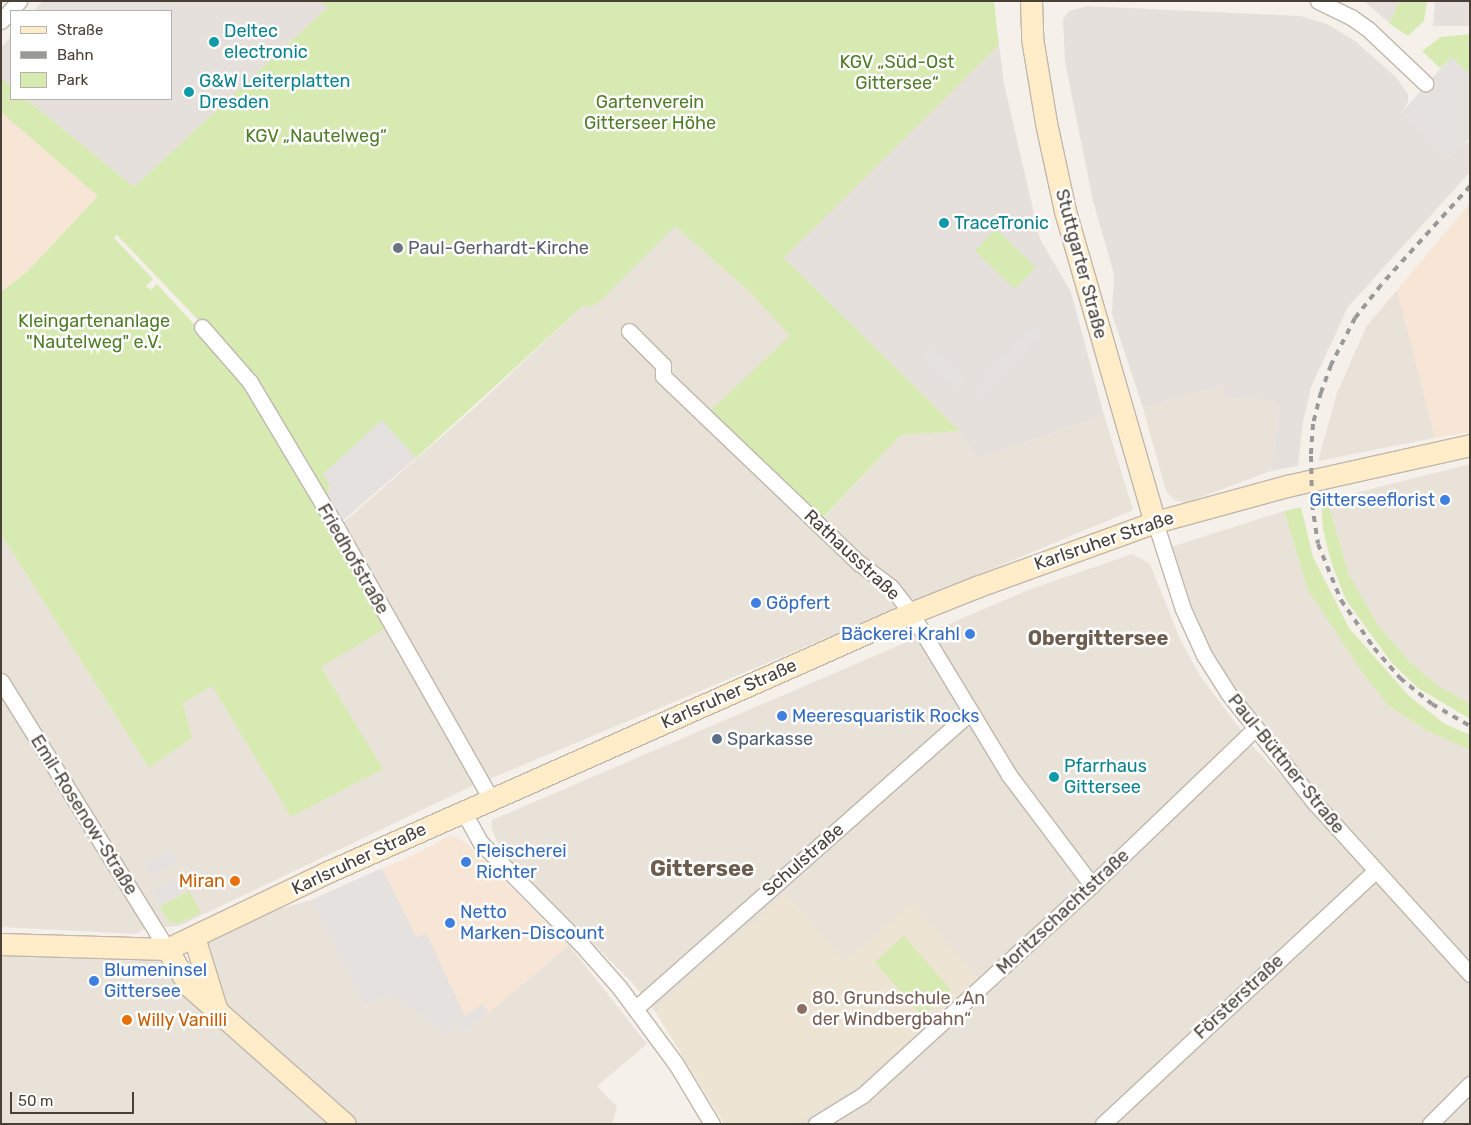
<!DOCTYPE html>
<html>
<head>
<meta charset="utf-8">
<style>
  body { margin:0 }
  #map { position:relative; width:1471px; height:1125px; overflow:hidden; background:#f5f1ea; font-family:Rubik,sans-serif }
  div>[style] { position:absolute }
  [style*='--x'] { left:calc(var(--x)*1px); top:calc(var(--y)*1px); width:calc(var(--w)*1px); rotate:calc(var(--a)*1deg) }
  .residential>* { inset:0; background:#e9e2d8 }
  .commercial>* { inset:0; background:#f7e5d5 }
  .industrial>* { inset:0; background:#e5e0db }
  .education>* { inset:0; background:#eee4d4 }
  .green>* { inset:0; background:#d6eab2 }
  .parking>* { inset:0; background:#e4e1de }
  .roads { filter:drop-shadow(1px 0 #c1b7ac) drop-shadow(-1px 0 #c1b7ac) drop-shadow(0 1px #c1b7ac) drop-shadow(0 -1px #c1b7ac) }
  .street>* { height:15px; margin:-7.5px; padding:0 7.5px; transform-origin:7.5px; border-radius:7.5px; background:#fff }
  .secondary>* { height:21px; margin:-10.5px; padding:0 10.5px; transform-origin:10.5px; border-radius:10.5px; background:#ffedca }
  .rail>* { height:4px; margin-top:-2px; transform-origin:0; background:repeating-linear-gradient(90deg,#999 0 6px,transparent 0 12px) }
  .dots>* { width:14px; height:14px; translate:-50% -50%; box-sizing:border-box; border:2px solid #fff; border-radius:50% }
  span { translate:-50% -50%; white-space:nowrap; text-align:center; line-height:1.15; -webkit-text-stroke:5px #fff; paint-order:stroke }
  .culture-label { font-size:18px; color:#0d838f }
  .left { translate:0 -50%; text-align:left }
  .park-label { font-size:18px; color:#517d29 }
  .worship-label { font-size:18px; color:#5b616d }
  .street-label { font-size:18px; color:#494138 }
  .shop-label { font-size:18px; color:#366cbe }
  .right { translate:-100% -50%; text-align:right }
  .service-label { font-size:18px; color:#4e5e75 }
  .food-label { font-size:18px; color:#c56008 }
  .education-label { font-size:18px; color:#785e54 }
  .quarter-label { font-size:20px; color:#6d5d4f; font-weight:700 }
  .district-label { font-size:22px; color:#6d5d4f; font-weight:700 }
  .frame { position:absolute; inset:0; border:2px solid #494138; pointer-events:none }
  .legend { position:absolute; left:10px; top:10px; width:162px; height:90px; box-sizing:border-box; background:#fff; border:1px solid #b6b3af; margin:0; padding:6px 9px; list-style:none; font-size:15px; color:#494138 }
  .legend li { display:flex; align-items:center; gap:10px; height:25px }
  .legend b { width:25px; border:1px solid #b6b3af }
  .scale { position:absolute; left:10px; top:1092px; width:124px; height:22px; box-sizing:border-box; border:2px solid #494138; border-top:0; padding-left:6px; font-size:15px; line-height:18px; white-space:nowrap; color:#494138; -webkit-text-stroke:4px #fff; paint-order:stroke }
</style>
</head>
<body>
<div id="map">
  <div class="residential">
    <div style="clip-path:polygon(675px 226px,749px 291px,790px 336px,823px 519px,901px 435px,960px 431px,977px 459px,1104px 415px,1133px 510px,468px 788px,179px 926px,143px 929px,136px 934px,1px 927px,1px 534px,149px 768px,192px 738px,183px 703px,212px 686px,291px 817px,383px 769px,321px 667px,337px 528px,469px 413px,584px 305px,589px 308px)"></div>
    <div style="clip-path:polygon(1397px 290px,1435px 438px,1318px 461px,1337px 393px,1366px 327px)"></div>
    <div style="clip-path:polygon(1221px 385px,1273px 400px,1280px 406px,1271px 471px,1185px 503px,1174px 500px,1166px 491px,1143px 408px)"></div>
    <div style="clip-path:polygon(1470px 464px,1470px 704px,1437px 685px,1410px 662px,1378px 625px,1349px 575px,1327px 500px)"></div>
    <div style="clip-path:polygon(1284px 511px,1308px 590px,1366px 678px,1389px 706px,1426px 730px,1470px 750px,1470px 1124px,724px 1124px,657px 1014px,632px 982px,501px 852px,492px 829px,492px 820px,1028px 590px,1132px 554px,1150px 564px,1180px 639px,1200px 676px,1256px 750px,1371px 866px,1213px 661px,1168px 548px)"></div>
    <div style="clip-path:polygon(311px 900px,364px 1005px,391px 995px,447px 1035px,456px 1023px,465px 1033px,569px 945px,647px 1044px,597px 1086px,617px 1107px,612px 1124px,1px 1124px,1px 944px,157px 950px,216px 1007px,194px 937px,213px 928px)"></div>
  </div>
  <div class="commercial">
    <div style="clip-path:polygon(1px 112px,98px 196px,27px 272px,1px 292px)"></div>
    <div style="clip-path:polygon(1470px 203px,1470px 432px,1435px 438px,1397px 290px)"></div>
    <div style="clip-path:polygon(450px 835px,464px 841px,569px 945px,465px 1033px,456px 1024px,447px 1035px,391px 995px,364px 1005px,311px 900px,418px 853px)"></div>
  </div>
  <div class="industrial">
    <div style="clip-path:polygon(43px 1px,316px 1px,329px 6px,134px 187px,26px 99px,171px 99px,171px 11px,34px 11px)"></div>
    <div style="clip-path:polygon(1364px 1px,1400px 1px,1389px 23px)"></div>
    <div style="clip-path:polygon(1435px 1px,1470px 1px,1470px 26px,1433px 26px)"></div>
    <div style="clip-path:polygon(1087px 6px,1300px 16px,1327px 24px,1355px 41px,1396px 77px,1408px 94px,1408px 102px,1402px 112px,1449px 157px,1467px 141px,1470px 145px,1470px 172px,1348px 307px,1311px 387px,1303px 422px,1298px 466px,1271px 471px,1280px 407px,1273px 400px,1234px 397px,1225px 395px,1221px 385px,1143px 408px,1112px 314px,1114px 274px,1093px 201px,1065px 62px,1063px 19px,1069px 11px)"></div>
    <div style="clip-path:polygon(11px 37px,11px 86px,1px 78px,1px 48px)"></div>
    <div style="clip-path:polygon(999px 45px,1004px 84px,1040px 239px,1071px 292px,1104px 415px,977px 459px,960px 431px,783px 258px)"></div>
  </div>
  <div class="education">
    <div style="clip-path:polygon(785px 894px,845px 962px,912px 903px,979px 979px,854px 1088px,796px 1124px,724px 1124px,657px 1014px,660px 1005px)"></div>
  </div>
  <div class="green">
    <div style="clip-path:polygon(evenodd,316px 1px,994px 1px,999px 45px,784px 258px,960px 431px,901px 435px,822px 519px,710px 411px,790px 336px,749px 291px,675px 226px,600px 301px,589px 308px,584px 305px,416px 458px,382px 421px,329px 484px,328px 495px,342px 521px,337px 528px,391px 625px,321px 667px,383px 769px,291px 817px,212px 686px,183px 703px,192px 738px,149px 768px,1px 534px,1px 292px,27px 272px,98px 196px,1px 112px,1px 78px,11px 86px,11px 99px,26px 99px,134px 187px,329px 6px,316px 1px,117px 235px,201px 323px,199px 330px,157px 284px,151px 290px,146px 286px,153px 279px,114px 238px,117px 235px)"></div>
    <div style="clip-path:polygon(1400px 1px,1427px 1px,1424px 21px,1408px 36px,1389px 23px)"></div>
    <div style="clip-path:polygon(1470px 34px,1470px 75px,1451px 57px,1440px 68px,1422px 51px,1441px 37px)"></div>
    <div style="clip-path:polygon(996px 229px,1036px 267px,1015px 289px,975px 251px)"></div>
    <div style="clip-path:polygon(1327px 500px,1349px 575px,1378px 625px,1410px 662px,1437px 685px,1470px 704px,1470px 719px,1418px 688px,1392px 663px,1346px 600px,1331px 562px,1323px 529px,1321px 502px)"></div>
    <div style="clip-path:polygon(1301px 507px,1313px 557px,1349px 628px,1409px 696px,1445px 724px,1470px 735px,1470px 750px,1426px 730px,1389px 706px,1366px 678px,1308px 590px,1284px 511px)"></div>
    <div style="clip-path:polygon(189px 891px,201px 913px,180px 923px,169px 922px,160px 907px)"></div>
    <div style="clip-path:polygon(904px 936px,951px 990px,922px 1016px,875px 962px)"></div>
  </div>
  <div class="parking">
    <div style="clip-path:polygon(1451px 57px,1470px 75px,1470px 138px,1449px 157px,1402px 112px)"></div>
    <div style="clip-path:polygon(1033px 326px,1043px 335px,983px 398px,973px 390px)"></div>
    <div style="clip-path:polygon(933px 347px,965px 378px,955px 389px,923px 358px)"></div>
    <div style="clip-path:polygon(382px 420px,416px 458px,342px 521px,328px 495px,329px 484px,323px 474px)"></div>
    <div style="clip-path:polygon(170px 849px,178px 861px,151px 876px,144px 864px)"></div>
    <div style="clip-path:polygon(382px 868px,416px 937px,426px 933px,465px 1016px,482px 1004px,489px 1012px,465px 1033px,456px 1024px,447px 1035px,391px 995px,364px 1005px,311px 900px)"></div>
    <div style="clip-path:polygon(175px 879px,182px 892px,161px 904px,153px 891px)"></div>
  </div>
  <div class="roads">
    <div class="street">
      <div style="--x:1318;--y:1;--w:37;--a:26"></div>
      <div style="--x:1351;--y:17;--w:21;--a:35"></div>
      <div style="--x:1368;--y:29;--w:79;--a:43.5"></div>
      <div style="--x:1;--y:21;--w:27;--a:-48"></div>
      <div style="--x:202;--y:327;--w:73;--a:48.9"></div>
      <div style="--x:250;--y:382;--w:170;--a:59.2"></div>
      <div style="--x:337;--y:528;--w:312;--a:60.4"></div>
      <div style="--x:629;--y:331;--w:48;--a:45"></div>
      <div style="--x:663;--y:365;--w:11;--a:90"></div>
      <div style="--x:663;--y:376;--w:271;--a:43.7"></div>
      <div style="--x:859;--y:563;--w:40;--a:37"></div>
      <div style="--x:891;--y:587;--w:33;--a:52"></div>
      <div style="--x:911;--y:613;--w:189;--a:58.8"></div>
      <div style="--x:1009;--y:775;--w:138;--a:53"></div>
      <div style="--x:1155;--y:522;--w:91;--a:72.2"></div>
      <div style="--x:1183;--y:609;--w:51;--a:65.5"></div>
      <div style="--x:1204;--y:655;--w:45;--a:57.7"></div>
      <div style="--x:1228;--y:693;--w:140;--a:51.7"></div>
      <div style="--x:1315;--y:803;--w:231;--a:47.8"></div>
      <div style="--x:1;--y:681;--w:315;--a:58.2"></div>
      <div style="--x:463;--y:811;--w:37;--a:61"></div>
      <div style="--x:481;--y:843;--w:142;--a:45.3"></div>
      <div style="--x:581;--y:944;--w:57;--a:48.5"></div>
      <div style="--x:619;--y:987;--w:96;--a:53.5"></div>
      <div style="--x:676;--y:1064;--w:70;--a:59"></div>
      <div style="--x:636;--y:1008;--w:447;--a:-41.5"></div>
      <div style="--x:816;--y:1124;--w:55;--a:-31.7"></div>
      <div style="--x:863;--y:1095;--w:311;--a:-42.5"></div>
      <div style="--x:1092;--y:885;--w:227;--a:-43.8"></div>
      <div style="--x:1103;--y:1124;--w:371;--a:-42.9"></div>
      <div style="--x:1430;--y:1124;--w:57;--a:-45"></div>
    </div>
    <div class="secondary">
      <div style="--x:1031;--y:1;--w:37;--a:88"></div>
      <div style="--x:1032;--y:38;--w:86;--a:80.6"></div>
      <div style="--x:1046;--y:123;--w:90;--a:77.8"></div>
      <div style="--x:1065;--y:211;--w:324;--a:73.9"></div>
      <div style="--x:194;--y:937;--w:74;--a:72.8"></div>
      <div style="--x:1;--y:944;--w:166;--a:1.7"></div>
      <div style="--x:167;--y:949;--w:181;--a:-25.6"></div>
      <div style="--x:330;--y:871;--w:636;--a:-23.94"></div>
      <div style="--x:911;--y:613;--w:73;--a:-21.7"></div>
      <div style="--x:979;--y:586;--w:187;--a:-20"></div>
      <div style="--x:1155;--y:522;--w:137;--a:-15.3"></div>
      <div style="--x:1287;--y:486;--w:188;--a:-12.6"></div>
      <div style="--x:167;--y:949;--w:43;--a:59.3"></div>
      <div style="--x:189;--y:986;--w:208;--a:41.5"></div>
    </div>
  </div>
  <div class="rail">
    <div style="--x:1470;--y:186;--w:133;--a:132"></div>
    <div style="--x:1381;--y:285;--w:42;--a:128.2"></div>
    <div style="--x:1355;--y:318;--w:53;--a:117.1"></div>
    <div style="--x:1331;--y:365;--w:29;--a:110"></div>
    <div style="--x:1321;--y:392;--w:33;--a:104"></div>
    <div style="--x:1313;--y:424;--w:32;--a:94"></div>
    <div style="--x:1311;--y:456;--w:48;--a:88.8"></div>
    <div style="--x:1312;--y:504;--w:40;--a:81.5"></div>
    <div style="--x:1318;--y:544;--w:61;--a:67.7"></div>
    <div style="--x:1341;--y:600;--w:58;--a:55.5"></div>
    <div style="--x:1374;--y:648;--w:40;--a:49"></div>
    <div style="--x:1400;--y:678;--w:41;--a:39.1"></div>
    <div style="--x:1432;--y:704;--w:44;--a:30.1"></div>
  </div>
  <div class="dots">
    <div style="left:214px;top:42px;background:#0f9aa8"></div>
    <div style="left:189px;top:92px;background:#0f9aa8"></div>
    <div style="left:944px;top:223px;background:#0f9aa8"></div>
    <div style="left:398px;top:248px;background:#6b7280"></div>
    <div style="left:1445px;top:500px;background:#3f7fe0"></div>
    <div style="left:756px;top:603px;background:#3f7fe0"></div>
    <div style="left:970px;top:634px;background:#3f7fe0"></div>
    <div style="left:782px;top:716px;background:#3f7fe0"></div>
    <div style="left:717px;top:739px;background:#5c6f8a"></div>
    <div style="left:1054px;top:777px;background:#0f9aa8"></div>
    <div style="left:466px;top:862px;background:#3f7fe0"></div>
    <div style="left:235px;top:881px;background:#e8710a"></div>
    <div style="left:450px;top:923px;background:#3f7fe0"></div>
    <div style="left:94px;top:981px;background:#3f7fe0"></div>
    <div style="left:802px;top:1009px;background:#8d6e63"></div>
    <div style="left:127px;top:1020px;background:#e8710a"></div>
  </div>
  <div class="culture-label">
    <span class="left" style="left:224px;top:42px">Deltec<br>electronic</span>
    <span class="left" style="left:199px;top:92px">G&amp;W Leiterplatten<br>Dresden</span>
    <span class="left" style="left:954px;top:223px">TraceTronic</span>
    <span class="left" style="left:1064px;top:777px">Pfarrhaus<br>Gittersee</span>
  </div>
  <div class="park-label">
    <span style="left:897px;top:73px">KGV „Süd-Ost<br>Gittersee“</span>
    <span style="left:650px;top:113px">Gartenverein<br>Gitterseer Höhe</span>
    <span style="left:316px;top:136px">KGV „Nautelweg“</span>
    <span style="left:94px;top:332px">Kleingartenanlage<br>"Nautelweg" e.V.</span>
  </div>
  <div class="worship-label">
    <span class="left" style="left:408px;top:248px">Paul-Gerhardt-Kirche</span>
  </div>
  <div class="street-label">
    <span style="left:1081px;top:264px;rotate:75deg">Stuttgarter Straße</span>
    <span style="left:1104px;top:541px;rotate:-19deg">Karlsruher Straße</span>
    <span style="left:852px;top:555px;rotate:43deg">Rathausstraße</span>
    <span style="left:353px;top:559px;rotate:60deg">Friedhofstraße</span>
    <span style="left:729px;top:694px;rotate:-24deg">Karlsruher Straße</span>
    <span style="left:1286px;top:764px;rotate:51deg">Paul-Büttner-Straße</span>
    <span style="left:84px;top:815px;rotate:58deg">Emil-Rosenow-Straße</span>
    <span style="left:359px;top:859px;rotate:-25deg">Karlsruher Straße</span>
    <span style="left:803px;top:860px;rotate:-41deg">Schulstraße</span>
    <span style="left:1063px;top:912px;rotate:-43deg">Moritzschachtstraße</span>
    <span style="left:1239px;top:997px;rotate:-43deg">Försterstraße</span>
  </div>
  <div class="shop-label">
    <span class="right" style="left:1435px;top:500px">Gitterseeflorist</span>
    <span class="left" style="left:766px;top:603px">Göpfert</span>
    <span class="right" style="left:960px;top:634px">Bäckerei Krahl</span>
    <span class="left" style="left:792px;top:716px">Meeresquaristik Rocks</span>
    <span class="left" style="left:476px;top:862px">Fleischerei<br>Richter</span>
    <span class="left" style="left:460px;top:923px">Netto<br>Marken-Discount</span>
    <span class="left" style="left:104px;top:981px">Blumeninsel<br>Gittersee</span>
  </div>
  <div class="service-label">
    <span class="left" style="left:727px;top:739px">Sparkasse</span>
  </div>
  <div class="food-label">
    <span class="right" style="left:225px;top:881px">Miran</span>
    <span class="left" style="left:137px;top:1020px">Willy Vanilli</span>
  </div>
  <div class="education-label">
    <span class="left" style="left:812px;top:1009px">80. Grundschule „An<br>der Windbergbahn“</span>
  </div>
  <div class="quarter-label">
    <span style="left:1098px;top:638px">Obergittersee</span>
  </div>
  <div class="district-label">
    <span style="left:702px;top:869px">Gittersee</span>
  </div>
  <div class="frame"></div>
  <ul class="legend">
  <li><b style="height:6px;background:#ffedca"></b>Straße</li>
  <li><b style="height:6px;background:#999"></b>Bahn</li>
  <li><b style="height:14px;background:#d6eab2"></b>Park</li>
  </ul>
  <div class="scale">50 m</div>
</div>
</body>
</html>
